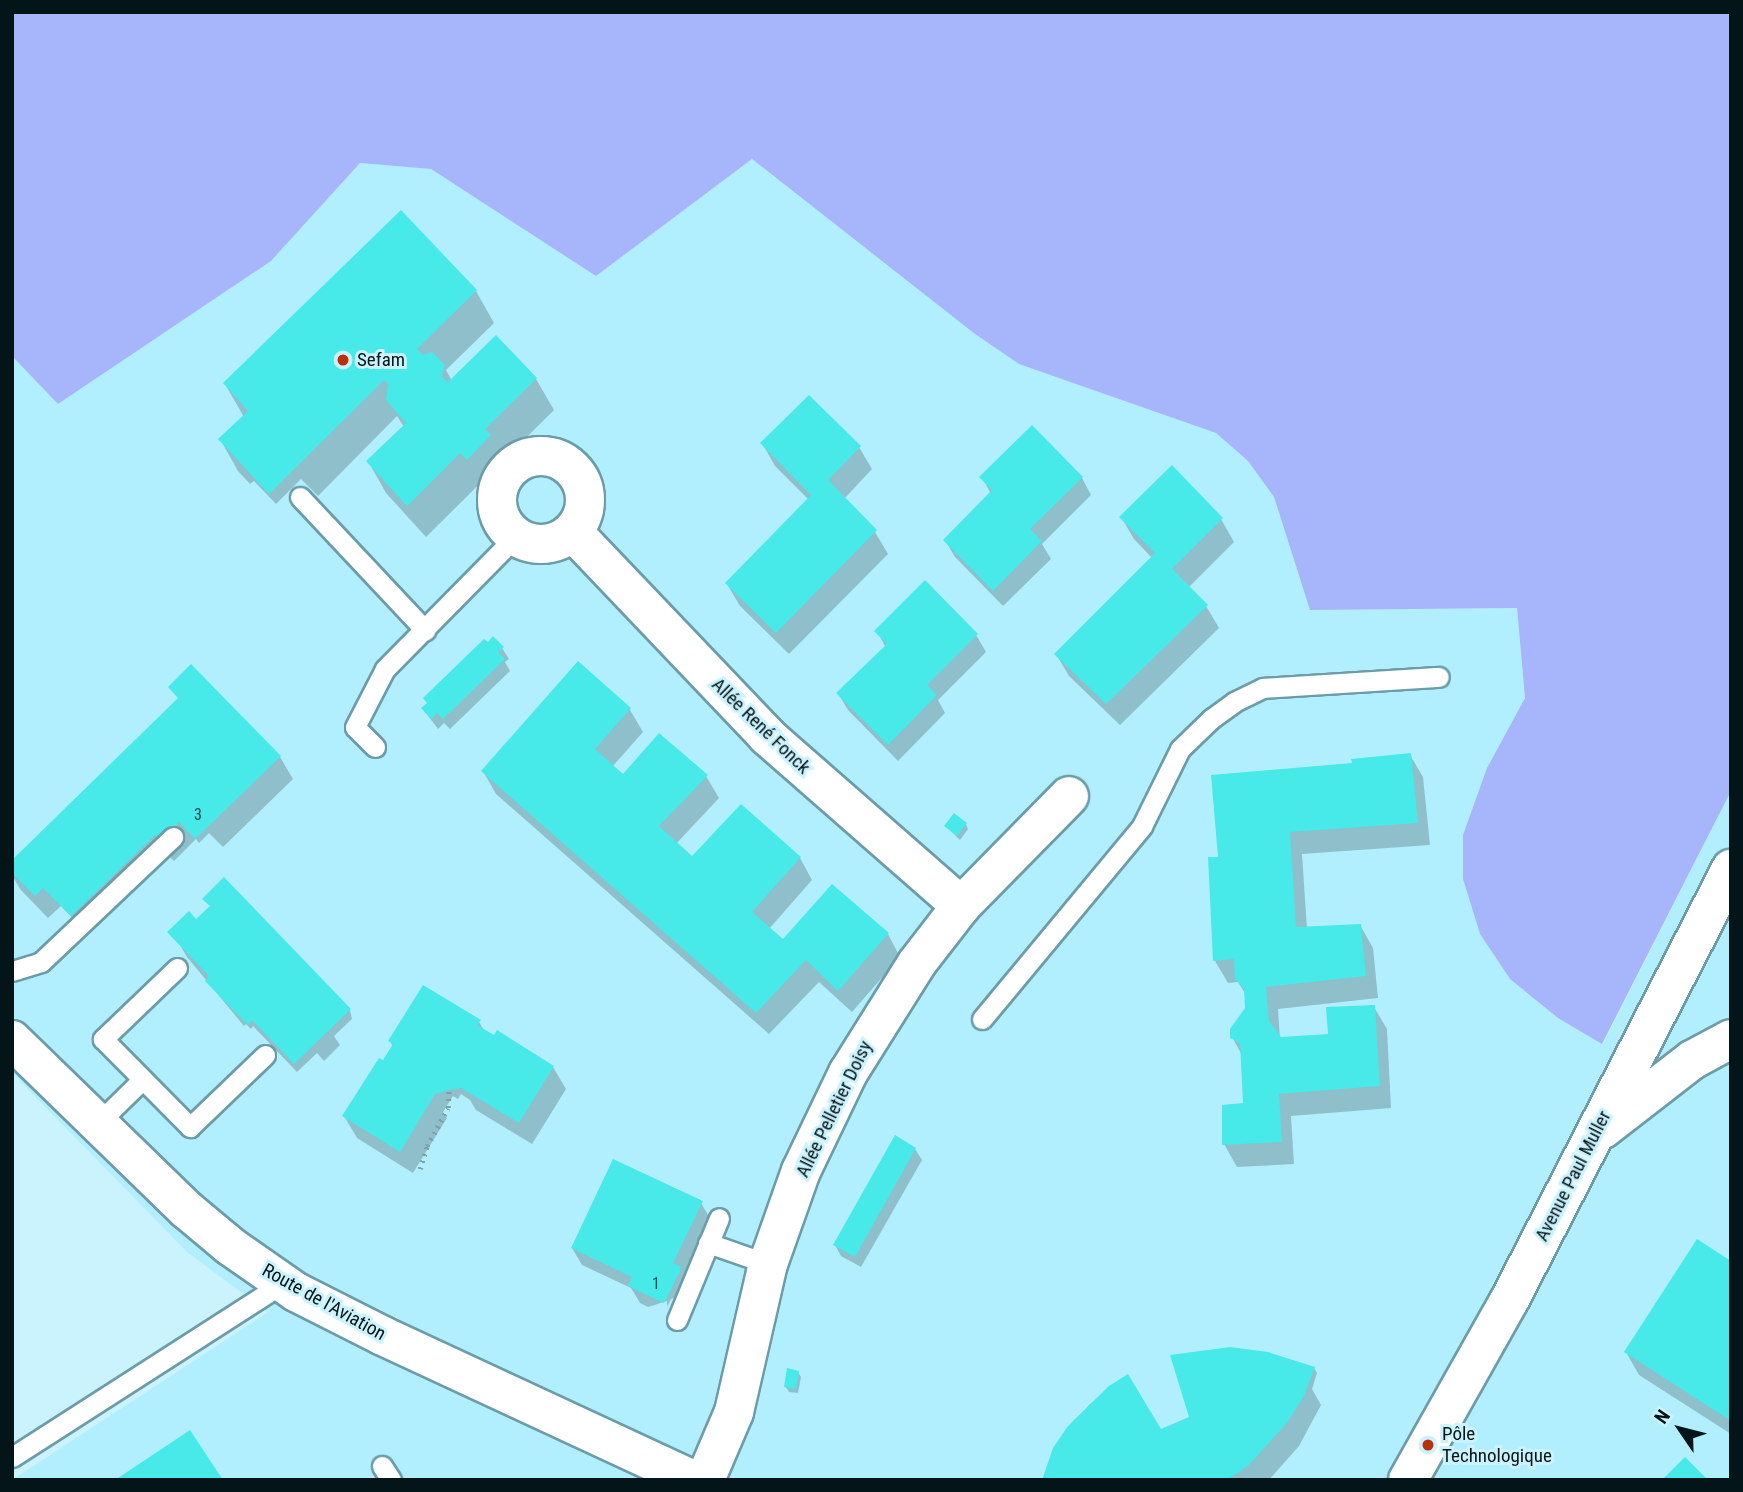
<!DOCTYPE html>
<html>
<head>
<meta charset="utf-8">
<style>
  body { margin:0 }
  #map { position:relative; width:1743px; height:1492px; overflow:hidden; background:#cbf3fd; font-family:"Roboto Condensed",sans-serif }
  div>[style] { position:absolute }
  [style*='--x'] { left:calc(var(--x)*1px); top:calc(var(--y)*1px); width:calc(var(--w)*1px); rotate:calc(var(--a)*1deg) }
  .built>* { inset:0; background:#b2effe }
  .green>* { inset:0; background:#a7b6fa }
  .shadow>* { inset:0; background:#0003 }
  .building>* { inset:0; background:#47e9e9 }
  .path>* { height:4.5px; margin-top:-2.25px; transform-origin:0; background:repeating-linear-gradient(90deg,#80a0a7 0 2px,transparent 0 7px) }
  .roads { filter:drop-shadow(2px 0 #6c9ca8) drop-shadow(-2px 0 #6c9ca8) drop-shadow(0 2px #6c9ca8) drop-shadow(0 -2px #6c9ca8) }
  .lane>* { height:19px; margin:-9.5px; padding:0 9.5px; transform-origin:9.5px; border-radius:9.5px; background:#fff }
  .street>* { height:38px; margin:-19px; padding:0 19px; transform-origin:19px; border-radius:19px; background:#fff }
  .street>.ring { margin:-19px; padding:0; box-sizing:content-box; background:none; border:38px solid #fff; border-radius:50% }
  .secondary>* { height:38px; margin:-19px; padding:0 19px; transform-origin:19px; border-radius:19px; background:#fff }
  .dots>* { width:19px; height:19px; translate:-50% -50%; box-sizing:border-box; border:4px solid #cbf3fd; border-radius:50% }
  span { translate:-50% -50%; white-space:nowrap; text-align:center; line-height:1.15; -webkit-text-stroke:6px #cbf3fd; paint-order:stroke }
  .number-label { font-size:16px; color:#144a4d }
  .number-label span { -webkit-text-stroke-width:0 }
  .poi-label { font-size:19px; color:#031519 }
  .left { translate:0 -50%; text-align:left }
  .street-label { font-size:19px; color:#031519 }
  .frame { position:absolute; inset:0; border:14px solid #031519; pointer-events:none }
  .north { position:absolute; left:1645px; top:1394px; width:70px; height:70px; -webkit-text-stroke:5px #cbf3fd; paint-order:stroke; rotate:305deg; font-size:19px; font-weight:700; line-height:28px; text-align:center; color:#031519 }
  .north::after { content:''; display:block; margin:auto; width:24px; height:32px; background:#031519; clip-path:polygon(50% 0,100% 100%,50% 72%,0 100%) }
</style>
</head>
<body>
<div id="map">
  <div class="built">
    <div style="clip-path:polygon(752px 159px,975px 334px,1019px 363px,1216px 433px,1248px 461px,1274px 497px,1310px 610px,1517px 608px,1525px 698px,1487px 768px,1463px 879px,1480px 934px,1510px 979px,1558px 1018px,1603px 1044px,1731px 791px,1731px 1480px,12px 1480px,268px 1312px,188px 1253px,12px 1073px,12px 356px,58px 403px,271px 261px,360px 163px,431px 169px,596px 276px)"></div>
  </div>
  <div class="green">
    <div style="clip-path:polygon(12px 12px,1731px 12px,1731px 791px,1602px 1044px,1558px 1018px,1510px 979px,1480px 934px,1463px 879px,1463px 835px,1487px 768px,1525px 698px,1517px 608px,1310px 610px,1274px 497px,1248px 461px,1216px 433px,1019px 364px,975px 334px,752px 159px,596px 276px,431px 169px,360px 163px,271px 261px,58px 404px,12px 356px)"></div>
  </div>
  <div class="shadow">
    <div style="clip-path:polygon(476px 291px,494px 323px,446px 370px,452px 381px,536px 379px,554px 410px,426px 537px,386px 493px,368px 461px,404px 427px,397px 416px,318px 496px,301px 479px,276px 504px,254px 481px,250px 484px,238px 471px,220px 439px,244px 417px,225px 384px)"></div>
    <div style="clip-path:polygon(762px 443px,859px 447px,872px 469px,844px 499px,875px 532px,888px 554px,789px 654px,740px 606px,727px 584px,809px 500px,775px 466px)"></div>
    <div style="clip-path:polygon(982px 477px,1082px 478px,1091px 495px,1042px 544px,1051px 559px,1003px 606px,955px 557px,945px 540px,991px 494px)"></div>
    <div style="clip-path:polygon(1121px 517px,1221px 519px,1234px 542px,1188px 588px,1206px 606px,1219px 628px,1120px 725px,1069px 676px,1056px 654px,1152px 558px,1134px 539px)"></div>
    <div style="clip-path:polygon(877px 631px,976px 635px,986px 652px,938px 700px,945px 713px,898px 761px,848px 710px,838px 693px,886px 648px)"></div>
    <div style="clip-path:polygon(502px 648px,509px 659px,505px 662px,510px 671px,450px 729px,444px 723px,438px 729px,423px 709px)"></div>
    <div style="clip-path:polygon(578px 664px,630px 710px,643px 732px,612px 767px,623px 776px,706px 776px,719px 798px,676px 844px,692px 859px,800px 858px,812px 880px,769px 929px,783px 942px,888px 934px,900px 957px,852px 1012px,819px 982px,769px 1034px,496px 794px,483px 771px)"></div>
    <div style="clip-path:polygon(170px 688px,280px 757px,293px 779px,223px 847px,209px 833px,199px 843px,196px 839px,174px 861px,169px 856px,118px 906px,110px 898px,74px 920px,61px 906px,48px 918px,20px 889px,12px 875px,12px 862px,179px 699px)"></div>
    <div style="clip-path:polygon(1410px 755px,1423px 777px,1430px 845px,1302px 854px,1307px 929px,1360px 925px,1373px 948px,1378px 998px,1278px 1009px,1280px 1039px,1330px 1036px,1374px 1007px,1387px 1029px,1391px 1108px,1291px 1116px,1294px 1164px,1237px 1167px,1224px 1144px,1244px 1105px,1242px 1055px,1232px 1037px,1246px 1008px,1246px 995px,1238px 982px,1228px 983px,1215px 961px,1210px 859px,1220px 859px,1354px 764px)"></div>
    <div style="clip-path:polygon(966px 824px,968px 829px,960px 840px,946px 826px)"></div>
    <div style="clip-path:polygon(205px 899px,350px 1010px,352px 1019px,334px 1036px,340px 1045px,324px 1061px,317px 1053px,297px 1072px,253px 1026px,251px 1029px,246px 1024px,244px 1026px,187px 957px,180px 945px,196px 921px,211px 907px)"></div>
    <div style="clip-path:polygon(479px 1022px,485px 1032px,553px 1067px,566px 1089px,532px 1144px,476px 1110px,470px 1100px,461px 1094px,458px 1099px,453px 1096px,443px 1112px,447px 1118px,413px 1173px,357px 1138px,344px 1116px,383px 1063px,393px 1047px,390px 1041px)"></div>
    <div style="clip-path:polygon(915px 1149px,922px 1160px,861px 1267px,841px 1256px,835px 1245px)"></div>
    <div style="clip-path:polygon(701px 1203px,711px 1220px,684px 1275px,690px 1285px,686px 1293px,671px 1299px,667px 1307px,667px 1301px,648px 1307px,640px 1303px,631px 1288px,582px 1265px,572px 1248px)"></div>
    <div style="clip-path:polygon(1731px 1263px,1731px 1434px,1639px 1375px,1626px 1352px)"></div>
    <div style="clip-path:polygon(1314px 1368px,1317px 1373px,1312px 1389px,1321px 1405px,1299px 1446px,1269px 1480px,1043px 1480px,1055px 1449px,1089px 1405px,1127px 1376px,1160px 1432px)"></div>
    <div style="clip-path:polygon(798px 1372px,801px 1377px,798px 1393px,789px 1392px,786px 1387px)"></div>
  </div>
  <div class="building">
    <div style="clip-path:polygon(401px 210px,477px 290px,417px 349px,423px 355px,432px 352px,445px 365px,441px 376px,448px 382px,496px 335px,537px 378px,485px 429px,491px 435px,467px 460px,460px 453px,407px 506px,366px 461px,406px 423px,386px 400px,388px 384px,384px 380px,269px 494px,218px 439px,248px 411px,223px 383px)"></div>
    <div style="clip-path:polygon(809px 395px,861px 446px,828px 480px,877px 530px,776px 633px,725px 583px,811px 495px,760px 443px)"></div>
    <div style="clip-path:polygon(1032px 425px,1083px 477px,1030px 529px,1042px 541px,993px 591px,943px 540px,992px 490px,979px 477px)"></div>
    <div style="clip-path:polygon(1172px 465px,1223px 518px,1172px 569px,1208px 605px,1106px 704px,1054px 654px,1155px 553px,1119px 517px)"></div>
    <div style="clip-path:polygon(925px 580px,978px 634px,927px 685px,937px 695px,888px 745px,836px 693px,887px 644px,874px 631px)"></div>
    <div style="clip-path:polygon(493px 636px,504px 647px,498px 652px,505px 659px,443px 719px,437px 713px,431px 719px,421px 708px,427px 703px,423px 698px,484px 639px,488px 642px)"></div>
    <div style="clip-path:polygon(578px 661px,631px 708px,595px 749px,623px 774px,659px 733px,708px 775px,659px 826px,692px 856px,741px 804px,801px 857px,752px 912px,783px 939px,832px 884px,889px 933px,838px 991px,806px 960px,756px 1013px,481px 771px)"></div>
    <div style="clip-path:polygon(191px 664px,281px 756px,195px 839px,179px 822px,160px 840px,155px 835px,71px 916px,43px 888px,35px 896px,12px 873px,12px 860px,178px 698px,168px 687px)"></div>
    <div style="clip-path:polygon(1411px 753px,1418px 823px,1290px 832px,1296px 927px,1361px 924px,1366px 976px,1266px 987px,1269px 1021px,1281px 1037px,1328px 1034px,1326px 1007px,1375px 1005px,1380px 1086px,1279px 1094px,1282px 1142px,1222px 1145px,1222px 1105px,1243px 1103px,1240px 1043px,1230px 1038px,1230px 1029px,1245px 1008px,1244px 989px,1235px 979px,1234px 959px,1213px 961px,1208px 857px,1218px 857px,1211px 775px,1352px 763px,1351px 759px)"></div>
    <div style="clip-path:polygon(954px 813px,967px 823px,957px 836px,944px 826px)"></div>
    <div style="clip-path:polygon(224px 877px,351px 1009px,294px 1064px,252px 1020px,248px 1025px,233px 1010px,205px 981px,209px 976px,167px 932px,189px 911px,196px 919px,210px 906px,202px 899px)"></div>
    <div style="clip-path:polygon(423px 985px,481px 1020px,477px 1025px,494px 1035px,497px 1030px,554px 1066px,519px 1123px,461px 1088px,449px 1090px,435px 1094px,400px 1152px,342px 1116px,379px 1058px,383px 1060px,393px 1044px,388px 1041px)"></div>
    <div style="clip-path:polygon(895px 1135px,916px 1148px,855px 1257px,833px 1245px)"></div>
    <div style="clip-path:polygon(613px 1159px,703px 1201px,673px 1263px,682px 1267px,664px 1303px,628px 1286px,632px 1277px,571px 1248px)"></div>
    <div style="clip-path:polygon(1697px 1239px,1731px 1261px,1731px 1421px,1624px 1352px)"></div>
    <div style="clip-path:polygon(1230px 1347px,1268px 1352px,1315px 1367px,1304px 1396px,1287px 1423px,1249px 1465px,1227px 1480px,1042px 1480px,1053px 1448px,1068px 1426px,1109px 1386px,1128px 1374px,1161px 1429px,1189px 1417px,1170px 1355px)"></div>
    <div style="clip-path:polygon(787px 1368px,799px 1371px,796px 1389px,784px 1387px)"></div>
    <div style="clip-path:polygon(190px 1430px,223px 1480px,115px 1480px)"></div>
    <div style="clip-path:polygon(1685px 1457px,1708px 1480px,1662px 1480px)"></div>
  </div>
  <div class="path">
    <div style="--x:420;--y:1169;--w:24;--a:-73"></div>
    <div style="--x:427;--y:1146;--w:43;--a:-61.1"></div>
    <div style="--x:448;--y:1108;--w:18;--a:-87"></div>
  </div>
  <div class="roads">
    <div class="lane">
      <div style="--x:300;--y:497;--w:183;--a:46.8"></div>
      <div style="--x:375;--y:747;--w:28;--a:-135"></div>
      <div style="--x:355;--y:727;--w:65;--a:-62.7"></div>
      <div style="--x:385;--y:669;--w:185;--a:-45.4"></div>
      <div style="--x:177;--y:968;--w:103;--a:136.2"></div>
      <div style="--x:103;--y:1039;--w:124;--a:45.3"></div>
      <div style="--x:190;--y:1127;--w:104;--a:-43.8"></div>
      <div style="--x:12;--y:971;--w:30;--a:-17"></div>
      <div style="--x:41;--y:962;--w:182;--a:-43.4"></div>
      <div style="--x:982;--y:1019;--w:251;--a:-50.3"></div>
      <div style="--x:1142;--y:826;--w:86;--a:-63.7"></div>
      <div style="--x:1180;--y:749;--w:43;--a:-44.1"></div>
      <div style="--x:1211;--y:719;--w:29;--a:-36"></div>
      <div style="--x:1234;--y:702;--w:32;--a:-26"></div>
      <div style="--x:1263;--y:688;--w:176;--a:-3.6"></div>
      <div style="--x:96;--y:1125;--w:64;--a:-44.4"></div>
      <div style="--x:708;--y:1243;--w:64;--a:19.3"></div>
      <div style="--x:677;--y:1320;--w:110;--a:-67.6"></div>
      <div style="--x:12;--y:1457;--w:322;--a:-32.7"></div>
      <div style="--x:382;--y:1466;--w:17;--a:57"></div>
    </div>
    <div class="street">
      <div class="ring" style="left:497px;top:456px;width:50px;height:50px"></div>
      <div style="--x:573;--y:532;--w:282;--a:46.4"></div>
      <div style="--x:767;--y:736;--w:258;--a:41.2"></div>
      <div style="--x:705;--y:1480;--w:74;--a:-66.9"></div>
      <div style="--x:734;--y:1412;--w:152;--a:-77.1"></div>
      <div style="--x:768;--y:1264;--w:99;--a:-70.5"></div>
      <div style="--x:801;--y:1171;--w:109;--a:-64.4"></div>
      <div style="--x:848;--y:1073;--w:130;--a:-57.9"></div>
      <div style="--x:917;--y:963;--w:72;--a:-52.3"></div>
      <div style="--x:961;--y:906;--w:154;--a:-45.5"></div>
    </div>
    <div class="secondary">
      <div style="--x:12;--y:1040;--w:244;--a:44.2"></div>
      <div style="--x:187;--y:1210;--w:56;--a:39.9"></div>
      <div style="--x:230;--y:1246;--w:80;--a:34.9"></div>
      <div style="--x:296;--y:1292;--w:97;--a:26.8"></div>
      <div style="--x:383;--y:1336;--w:342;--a:24.9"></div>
      <div style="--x:1603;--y:1129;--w:113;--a:-37.8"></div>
      <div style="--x:1692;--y:1060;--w:44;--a:-28.3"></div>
      <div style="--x:1408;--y:1480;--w:206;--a:-60.6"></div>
      <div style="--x:1509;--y:1301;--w:486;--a:-62.8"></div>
    </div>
  </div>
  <div class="dots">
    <div style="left:343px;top:360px;background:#ba3008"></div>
    <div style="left:1428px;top:1445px;background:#ba3008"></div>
  </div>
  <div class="number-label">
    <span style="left:198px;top:815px">3</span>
    <span style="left:656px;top:1284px">1</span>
  </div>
  <div class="poi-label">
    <span class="left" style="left:357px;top:360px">Sefam</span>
    <span class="left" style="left:1442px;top:1445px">Pôle<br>Technologique</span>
  </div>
  <div class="street-label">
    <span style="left:761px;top:726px;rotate:44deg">Allée René Fonck</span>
    <span style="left:834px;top:1109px;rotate:-64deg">Allée Pelletier Doisy</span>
    <span style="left:1573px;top:1176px;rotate:-63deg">Avenue Paul Muller</span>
    <span style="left:324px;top:1302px;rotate:29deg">Route de l'Aviation</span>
  </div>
  <div class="frame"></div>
  <div class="north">N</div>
</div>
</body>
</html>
